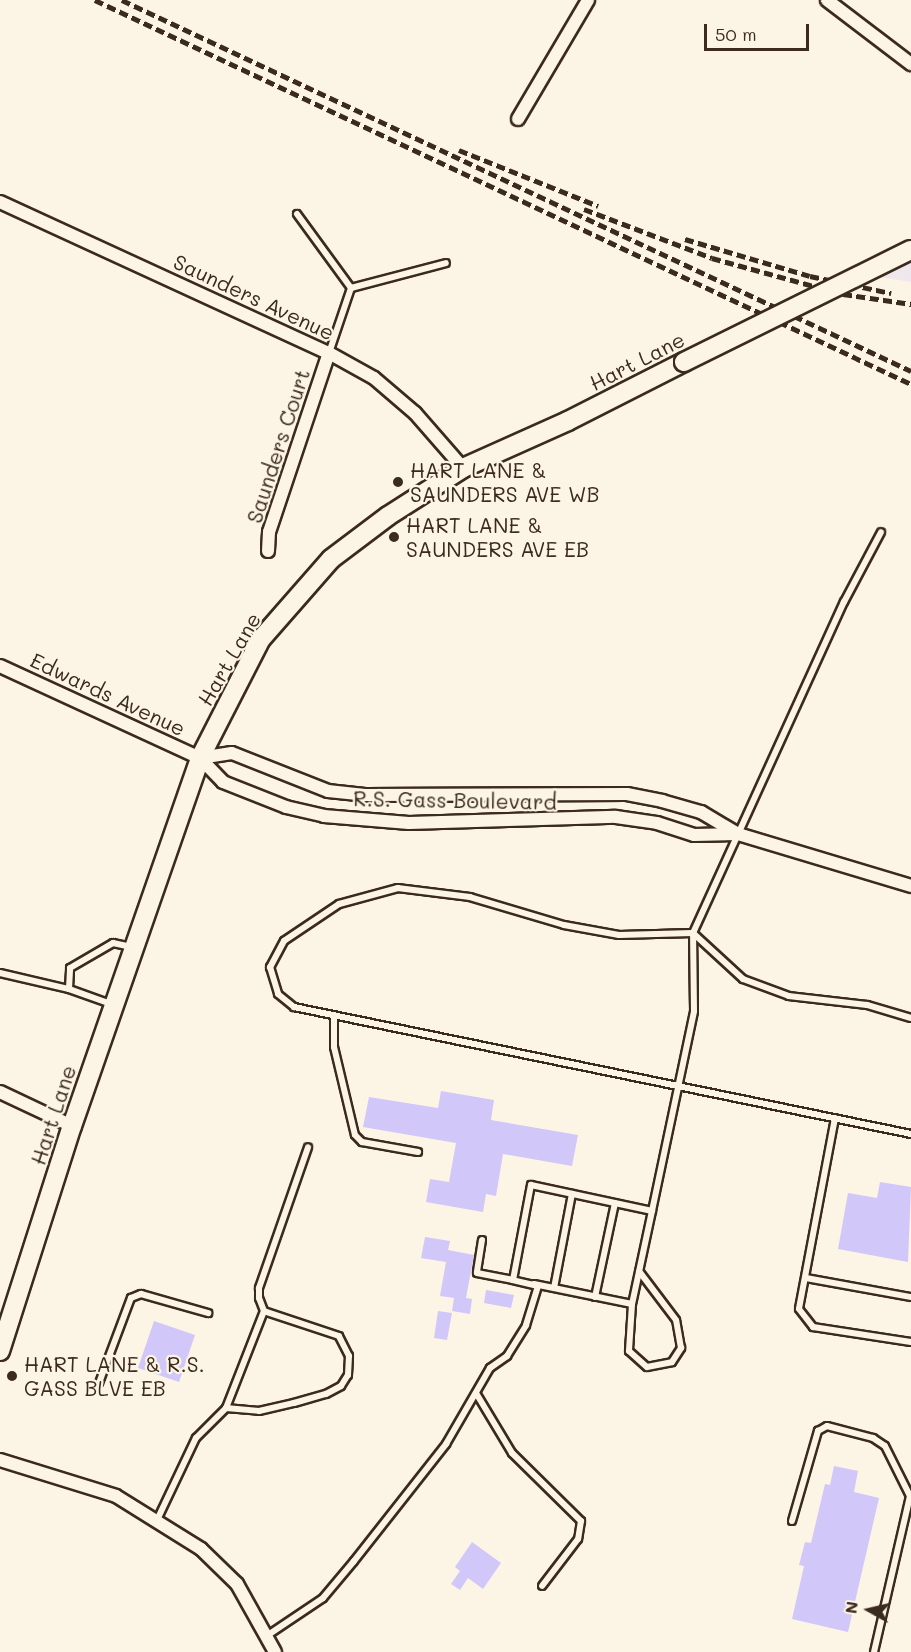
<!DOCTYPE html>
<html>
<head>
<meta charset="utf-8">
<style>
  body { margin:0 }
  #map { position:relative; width:911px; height:1652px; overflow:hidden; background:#fcf5e5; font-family:Mali,sans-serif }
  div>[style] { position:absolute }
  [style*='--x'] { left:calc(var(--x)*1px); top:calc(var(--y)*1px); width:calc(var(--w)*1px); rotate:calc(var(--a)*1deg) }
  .built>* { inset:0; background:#efe7eb }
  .building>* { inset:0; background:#d1c7f9 }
  .roads { filter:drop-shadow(2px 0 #3b2a1e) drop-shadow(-2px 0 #3b2a1e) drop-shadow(0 2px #3b2a1e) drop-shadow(0 -2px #3b2a1e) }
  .service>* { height:6px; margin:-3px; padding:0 3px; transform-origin:3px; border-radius:3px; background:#fcf5e5 }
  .minor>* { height:12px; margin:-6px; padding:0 6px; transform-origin:6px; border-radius:6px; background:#fcf5e5 }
  .secondary>* { height:18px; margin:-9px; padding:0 9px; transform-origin:9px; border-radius:9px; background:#fcf5e5 }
  .rail>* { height:4.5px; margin-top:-2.25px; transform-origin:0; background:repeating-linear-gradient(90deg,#3b2a1e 0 9px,transparent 0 13.5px) }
  .bridges { filter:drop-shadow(2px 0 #3b2a1e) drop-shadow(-2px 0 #3b2a1e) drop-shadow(0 2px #3b2a1e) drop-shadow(0 -2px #3b2a1e) }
  .secondary-bridge>* { height:18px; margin:-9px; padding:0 9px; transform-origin:9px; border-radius:9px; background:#fcf5e5 }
  .dots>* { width:16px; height:16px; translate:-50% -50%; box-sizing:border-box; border:3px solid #fcf5e5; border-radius:50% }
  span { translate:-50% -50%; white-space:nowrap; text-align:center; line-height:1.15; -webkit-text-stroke:4.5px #fcf5e5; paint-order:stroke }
  .street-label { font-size:21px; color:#3b2a1e }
  .poi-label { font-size:21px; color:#3b2a1e }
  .left { translate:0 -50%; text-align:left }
  .north { position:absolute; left:839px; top:1580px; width:60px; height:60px; -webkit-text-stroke:4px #fcf5e5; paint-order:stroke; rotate:278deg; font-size:16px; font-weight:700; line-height:24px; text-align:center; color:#3b2a1e }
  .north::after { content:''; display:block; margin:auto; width:21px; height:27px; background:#3b2a1e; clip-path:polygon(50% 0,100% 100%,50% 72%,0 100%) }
  .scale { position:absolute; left:704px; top:24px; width:105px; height:27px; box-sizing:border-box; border:3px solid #3b2a1e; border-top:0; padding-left:8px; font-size:18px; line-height:21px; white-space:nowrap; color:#3b2a1e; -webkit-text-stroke:4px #fcf5e5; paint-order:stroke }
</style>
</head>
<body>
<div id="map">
  <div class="built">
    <div style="clip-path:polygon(911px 250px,911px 282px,860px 274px)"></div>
  </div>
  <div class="building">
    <div style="clip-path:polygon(441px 1091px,494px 1100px,491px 1120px,578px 1135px,572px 1166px,503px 1154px,496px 1196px,486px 1194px,483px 1212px,426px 1202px,430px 1179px,449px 1182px,456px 1143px,363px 1127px,369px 1097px,438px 1108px)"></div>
    <div style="clip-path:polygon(880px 1182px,911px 1187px,908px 1262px,838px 1249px,848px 1193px,877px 1198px)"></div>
    <div style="clip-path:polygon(425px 1237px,450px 1241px,448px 1250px,474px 1255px,466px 1298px,472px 1299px,470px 1314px,452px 1311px,454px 1298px,440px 1296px,446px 1262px,421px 1258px)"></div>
    <div style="clip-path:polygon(486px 1290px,514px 1295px,511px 1308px,484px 1303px)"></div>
    <div style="clip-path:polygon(438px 1311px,452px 1313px,447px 1340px,434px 1338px)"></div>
    <div style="clip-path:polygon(154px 1321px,195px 1335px,179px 1382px,138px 1368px)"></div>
    <div style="clip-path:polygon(834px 1466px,858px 1471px,854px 1492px,879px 1498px,848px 1632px,792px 1619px,804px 1566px,799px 1565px,805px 1542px,811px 1543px,825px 1484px,830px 1485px)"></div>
    <div style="clip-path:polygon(472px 1542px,501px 1563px,483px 1589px,468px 1578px,460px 1590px,451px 1584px,460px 1571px,455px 1567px)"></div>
  </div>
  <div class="roads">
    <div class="service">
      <div style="--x:297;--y:214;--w:92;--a:53.9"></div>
      <div style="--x:351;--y:288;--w:98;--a:-14.7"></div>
      <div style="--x:329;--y:353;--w:69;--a:-71.3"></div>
      <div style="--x:0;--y:973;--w:71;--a:13.1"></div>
      <div style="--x:111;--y:1004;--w:45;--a:-160.3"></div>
      <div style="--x:69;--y:989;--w:21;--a:-87"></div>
      <div style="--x:70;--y:968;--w:50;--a:-30.2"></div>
      <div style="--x:113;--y:943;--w:19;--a:12"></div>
      <div style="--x:334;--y:1016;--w:31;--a:90"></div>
      <div style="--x:334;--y:1047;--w:90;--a:76.6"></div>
      <div style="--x:355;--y:1135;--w:10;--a:45"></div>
      <div style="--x:362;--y:1142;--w:57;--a:10.1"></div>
      <div style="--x:911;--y:1018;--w:46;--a:-163.5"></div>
      <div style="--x:867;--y:1005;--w:79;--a:-173.4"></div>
      <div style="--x:789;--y:996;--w:49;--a:-159.7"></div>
      <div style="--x:743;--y:979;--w:68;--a:-137.4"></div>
      <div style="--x:693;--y:933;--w:74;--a:178.5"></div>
      <div style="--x:619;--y:935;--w:56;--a:-169.7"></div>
      <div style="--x:564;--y:925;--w:98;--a:-163.4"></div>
      <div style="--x:470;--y:897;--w:73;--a:-172.9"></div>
      <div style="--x:398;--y:888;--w:61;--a:164.8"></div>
      <div style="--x:339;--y:904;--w:66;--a:146.1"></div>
      <div style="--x:284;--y:941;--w:30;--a:118"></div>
      <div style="--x:270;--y:967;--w:28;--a:73"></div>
      <div style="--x:278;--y:994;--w:21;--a:39"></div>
      <div style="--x:294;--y:1007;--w:630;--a:11.63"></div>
      <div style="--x:835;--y:1118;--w:194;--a:100.7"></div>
      <div style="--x:799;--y:1309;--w:23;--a:52"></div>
      <div style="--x:813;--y:1327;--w:99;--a:8.7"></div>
      <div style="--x:652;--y:1211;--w:204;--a:-78.1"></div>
      <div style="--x:694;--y:1011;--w:78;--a:-90.7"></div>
      <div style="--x:693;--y:933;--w:364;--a:-65.5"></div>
      <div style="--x:844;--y:602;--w:79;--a:-62.1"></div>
      <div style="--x:482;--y:1240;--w:33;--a:99"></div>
      <div style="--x:477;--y:1273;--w:37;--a:11"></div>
      <div style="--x:806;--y:1278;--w:107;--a:10.3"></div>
      <div style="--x:554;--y:1288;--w:96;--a:-79.2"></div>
      <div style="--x:595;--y:1297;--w:96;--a:-78"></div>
      <div style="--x:632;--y:1304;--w:47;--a:93.7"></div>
      <div style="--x:629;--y:1351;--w:24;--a:42"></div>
      <div style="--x:647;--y:1367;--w:25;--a:-11"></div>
      <div style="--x:672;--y:1362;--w:17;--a:-57"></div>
      <div style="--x:681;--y:1348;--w:28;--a:-100"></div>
      <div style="--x:676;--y:1320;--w:61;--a:-127.1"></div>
      <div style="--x:99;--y:1383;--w:91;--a:-69.4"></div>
      <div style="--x:131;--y:1298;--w:11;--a:-22"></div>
      <div style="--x:141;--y:1294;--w:70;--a:15.8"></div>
      <div style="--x:476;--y:1393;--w:70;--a:59"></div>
      <div style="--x:512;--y:1453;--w:97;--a:44.6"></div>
      <div style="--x:581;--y:1521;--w:18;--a:99"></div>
      <div style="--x:578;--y:1539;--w:59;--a:127.5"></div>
      <div style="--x:226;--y:1408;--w:104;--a:-68.6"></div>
      <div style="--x:157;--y:1520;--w:91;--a:-64.6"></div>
      <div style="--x:196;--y:1438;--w:42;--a:-45"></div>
      <div style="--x:226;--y:1408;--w:33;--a:5"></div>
      <div style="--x:259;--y:1411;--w:36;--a:-13"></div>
      <div style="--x:294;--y:1403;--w:33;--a:-16"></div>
      <div style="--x:326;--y:1394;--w:17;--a:-28"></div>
      <div style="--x:341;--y:1386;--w:13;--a:-58"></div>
      <div style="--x:348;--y:1375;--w:19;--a:-87"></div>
      <div style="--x:349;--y:1356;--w:22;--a:-117"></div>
      <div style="--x:339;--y:1336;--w:79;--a:-161.6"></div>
      <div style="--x:264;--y:1311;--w:14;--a:-111"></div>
      <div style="--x:259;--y:1298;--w:10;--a:-90"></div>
      <div style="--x:259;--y:1288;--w:149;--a:-70.8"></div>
      <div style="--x:792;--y:1521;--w:94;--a:-73.9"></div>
      <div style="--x:818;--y:1431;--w:10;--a:-29"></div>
      <div style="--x:827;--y:1426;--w:48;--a:14.6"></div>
      <div style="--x:873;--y:1438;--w:14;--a:34"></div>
      <div style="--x:885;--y:1446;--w:56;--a:63.4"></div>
      <div style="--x:910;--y:1496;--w:160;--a:103"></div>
      <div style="--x:268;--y:1635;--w:66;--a:-33.9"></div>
      <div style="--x:323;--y:1598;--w:48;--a:-50"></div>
      <div style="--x:354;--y:1561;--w:149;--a:-51.8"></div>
      <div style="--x:446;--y:1444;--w:88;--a:-59.9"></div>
      <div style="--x:490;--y:1368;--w:21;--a:-35"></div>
      <div style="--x:507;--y:1356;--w:36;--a:-58"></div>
      <div style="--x:526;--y:1325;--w:41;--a:-72.9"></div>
      <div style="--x:538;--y:1286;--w:26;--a:-167"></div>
      <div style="--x:513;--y:1280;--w:97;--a:-79.3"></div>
      <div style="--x:531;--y:1185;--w:124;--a:12.1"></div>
      <div style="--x:652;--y:1211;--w:95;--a:102.1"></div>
      <div style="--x:632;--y:1304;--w:100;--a:-168.5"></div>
    </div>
    <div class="minor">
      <div style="--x:827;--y:0;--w:106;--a:37.3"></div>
      <div style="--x:518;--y:119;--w:138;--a:-59.5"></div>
      <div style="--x:0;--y:202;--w:362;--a:24.7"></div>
      <div style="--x:329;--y:353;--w:51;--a:29.1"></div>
      <div style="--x:374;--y:378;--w:54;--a:40.5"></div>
      <div style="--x:415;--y:413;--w:73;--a:48.9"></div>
      <div style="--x:268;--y:551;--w:19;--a:-87"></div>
      <div style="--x:269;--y:532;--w:189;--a:-71.5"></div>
      <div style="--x:0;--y:666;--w:220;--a:24.7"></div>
      <div style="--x:200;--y:758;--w:33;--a:46"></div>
      <div style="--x:223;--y:782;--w:68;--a:21.6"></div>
      <div style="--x:286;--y:807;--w:39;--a:13"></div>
      <div style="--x:324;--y:816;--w:85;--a:4.7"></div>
      <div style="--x:409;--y:823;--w:207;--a:-1.7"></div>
      <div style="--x:616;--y:817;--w:41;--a:8.3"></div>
      <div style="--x:657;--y:823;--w:39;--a:18"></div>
      <div style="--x:694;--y:835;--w:44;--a:-1.3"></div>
      <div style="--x:200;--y:758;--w:32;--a:-9"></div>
      <div style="--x:232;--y:753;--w:103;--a:21.6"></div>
      <div style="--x:328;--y:791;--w:37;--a:6"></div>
      <div style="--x:365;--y:795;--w:262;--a:-0.2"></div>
      <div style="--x:627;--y:794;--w:36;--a:11"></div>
      <div style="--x:662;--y:801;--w:41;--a:15.8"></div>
      <div style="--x:701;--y:812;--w:43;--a:30.7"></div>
      <div style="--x:738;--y:834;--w:181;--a:16.7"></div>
      <div style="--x:0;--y:1092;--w:80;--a:25.3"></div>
      <div style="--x:0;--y:1460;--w:121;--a:17.2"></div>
      <div style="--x:116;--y:1496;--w:100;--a:31.9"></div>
      <div style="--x:201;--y:1549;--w:50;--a:44.2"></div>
      <div style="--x:237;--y:1584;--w:78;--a:60.8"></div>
    </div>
    <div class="secondary">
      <div style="--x:0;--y:1351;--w:236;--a:-72.3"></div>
      <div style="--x:72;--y:1126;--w:390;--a:-70.8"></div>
      <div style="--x:200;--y:758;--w:134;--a:-62.9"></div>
      <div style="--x:261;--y:639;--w:106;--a:-48.8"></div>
      <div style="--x:331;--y:559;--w:71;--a:-37"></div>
      <div style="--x:388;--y:516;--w:89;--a:-32.6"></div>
      <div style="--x:463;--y:468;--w:115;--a:-24.1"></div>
      <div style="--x:568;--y:421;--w:130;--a:-27"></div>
    </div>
  </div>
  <div class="rail">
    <div style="--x:95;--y:0;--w:902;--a:25.2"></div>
    <div style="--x:122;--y:0;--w:872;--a:25.18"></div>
    <div style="--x:459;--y:150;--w:150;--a:21.9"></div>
    <div style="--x:584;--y:209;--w:137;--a:20.9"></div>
    <div style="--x:712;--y:258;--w:136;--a:15.4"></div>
    <div style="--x:843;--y:294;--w:69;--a:8.4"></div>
    <div style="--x:685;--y:239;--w:130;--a:16.5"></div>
    <div style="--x:810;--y:276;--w:83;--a:11.9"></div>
  </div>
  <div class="bridges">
    <div class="secondary-bridge">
      <div style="--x:684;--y:362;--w:253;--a:-26.3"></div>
    </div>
  </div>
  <div class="dots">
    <div style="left:398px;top:482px;background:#3b2a1e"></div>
    <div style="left:394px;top:537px;background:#3b2a1e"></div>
    <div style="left:12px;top:1376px;background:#3b2a1e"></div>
  </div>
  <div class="street-label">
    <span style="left:254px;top:297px;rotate:25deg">Saunders Avenue</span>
    <span style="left:637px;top:361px;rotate:-27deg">Hart Lane</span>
    <span style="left:278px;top:446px;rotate:-72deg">Saunders Court</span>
    <span style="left:229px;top:659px;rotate:-60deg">Hart Lane</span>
    <span style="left:108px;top:694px;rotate:25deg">Edwards Avenue</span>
    <span style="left:455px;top:800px;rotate:1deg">R.S. Gass Boulevard</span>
    <span style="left:53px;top:1115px;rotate:-72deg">Hart Lane</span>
  </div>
  <div class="poi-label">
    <span class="left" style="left:410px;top:482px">HART LANE &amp;<br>SAUNDERS AVE WB</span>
    <span class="left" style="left:406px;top:537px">HART LANE &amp;<br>SAUNDERS AVE EB</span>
    <span class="left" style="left:24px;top:1376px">HART LANE &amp; R.S.<br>GASS BLVE EB</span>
  </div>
  <div class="north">N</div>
  <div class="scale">50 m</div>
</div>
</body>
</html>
